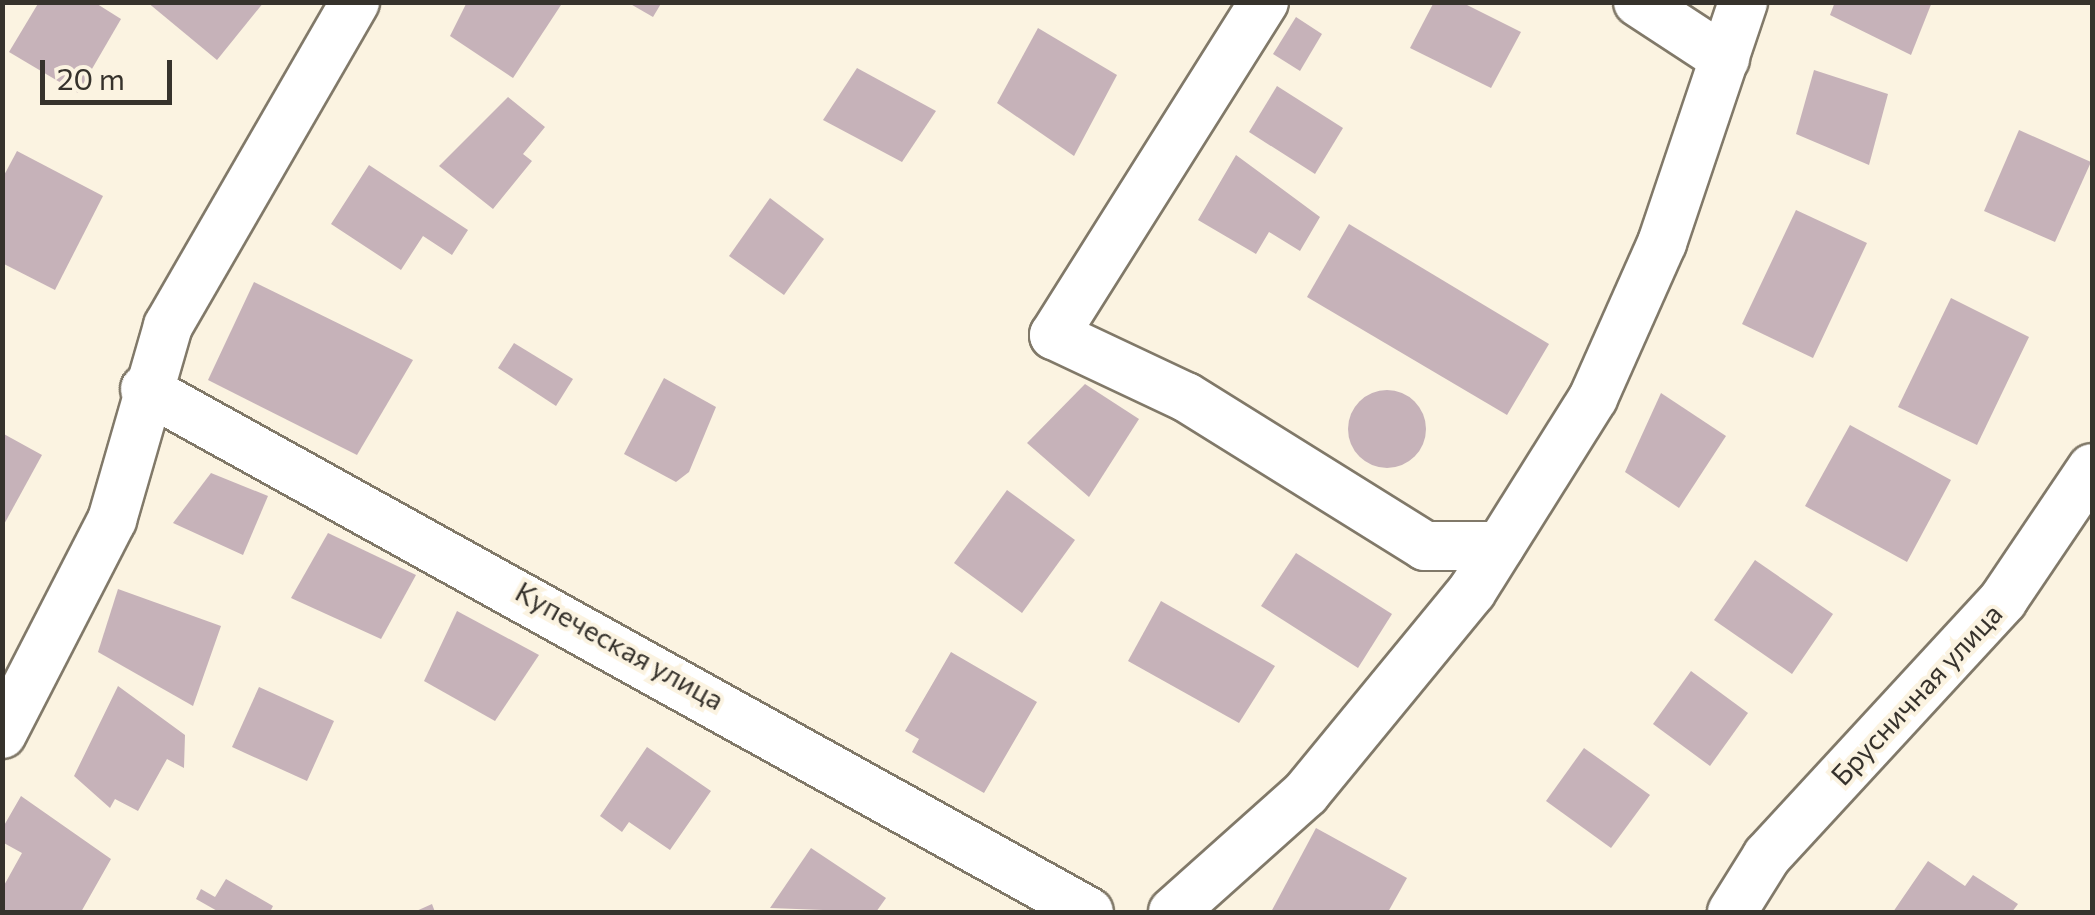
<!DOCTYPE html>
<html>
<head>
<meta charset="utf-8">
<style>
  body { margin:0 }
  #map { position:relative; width:2095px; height:915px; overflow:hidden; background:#fbf3e1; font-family:Commissioner,sans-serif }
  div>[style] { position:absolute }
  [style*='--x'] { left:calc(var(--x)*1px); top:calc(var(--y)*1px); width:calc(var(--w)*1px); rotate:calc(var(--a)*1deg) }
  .building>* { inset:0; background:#c6b2b9 }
  .round { border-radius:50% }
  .roads { filter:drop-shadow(2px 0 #817969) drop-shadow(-2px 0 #817969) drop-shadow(0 2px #817969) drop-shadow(0 -2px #817969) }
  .street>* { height:48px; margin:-24px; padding:0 24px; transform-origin:24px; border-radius:24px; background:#fff }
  span { translate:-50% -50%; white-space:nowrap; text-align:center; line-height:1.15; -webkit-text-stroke:8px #fbf3e1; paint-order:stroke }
  .street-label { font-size:28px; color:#36322c }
  .frame { position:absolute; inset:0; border:5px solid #36322c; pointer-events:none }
  .scale { position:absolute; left:40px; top:60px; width:132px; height:45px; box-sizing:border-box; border:5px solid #36322c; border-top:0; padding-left:12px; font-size:30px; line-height:35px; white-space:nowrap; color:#36322c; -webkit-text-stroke:8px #fbf3e1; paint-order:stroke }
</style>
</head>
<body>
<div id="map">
  <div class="building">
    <div style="clip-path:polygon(39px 2px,94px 2px,121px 19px,78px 93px,9px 52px)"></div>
    <div style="clip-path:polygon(147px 2px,264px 2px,217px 60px)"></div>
    <div style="clip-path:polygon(467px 2px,556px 2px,561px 5px,513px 78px,450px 36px)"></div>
    <div style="clip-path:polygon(627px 2px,662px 2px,653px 17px)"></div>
    <div style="clip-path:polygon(1434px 2px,1461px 2px,1521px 32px,1491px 88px,1410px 48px)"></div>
    <div style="clip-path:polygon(1835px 2px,1932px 2px,1911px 55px,1830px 15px)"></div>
    <div style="clip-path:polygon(1296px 17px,1322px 34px,1300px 71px,1273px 54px)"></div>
    <div style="clip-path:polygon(1038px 28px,1117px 75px,1074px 156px,997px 103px)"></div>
    <div style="clip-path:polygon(857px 68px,936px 111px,902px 162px,823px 120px)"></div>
    <div style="clip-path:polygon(1814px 70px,1888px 94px,1869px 165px,1796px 134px)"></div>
    <div style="clip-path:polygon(1277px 86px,1343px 128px,1315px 174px,1249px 132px)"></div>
    <div style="clip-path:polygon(508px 97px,545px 127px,523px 154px,532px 161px,493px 209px,439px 166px)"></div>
    <div style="clip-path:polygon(2019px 130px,2091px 162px,2055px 242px,1984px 211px)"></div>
    <div style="clip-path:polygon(17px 151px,103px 196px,55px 290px,2px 263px,2px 179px)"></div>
    <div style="clip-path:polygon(1236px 155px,1320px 217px,1300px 251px,1269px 232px,1256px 254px,1198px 220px)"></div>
    <div style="clip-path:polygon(369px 165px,468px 230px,452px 255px,423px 236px,401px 270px,331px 224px)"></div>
    <div style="clip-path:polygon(770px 198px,824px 239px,784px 295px,729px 256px)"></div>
    <div style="clip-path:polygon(1796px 210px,1867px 243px,1813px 358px,1742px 324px)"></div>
    <div style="clip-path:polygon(1349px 224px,1549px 344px,1507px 415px,1307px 297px)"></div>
    <div style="clip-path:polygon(254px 282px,413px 360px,357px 455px,208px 380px)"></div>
    <div style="clip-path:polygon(1951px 298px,2029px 337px,1977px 445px,1898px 407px)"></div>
    <div style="clip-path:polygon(514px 343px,573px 379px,556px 406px,498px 368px)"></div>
    <div style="clip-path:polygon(664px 378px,716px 407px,689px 472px,676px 482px,624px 454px)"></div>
    <div style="clip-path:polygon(1085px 384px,1139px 419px,1089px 497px,1027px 443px)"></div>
    <div class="round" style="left:1348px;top:390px;width:78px;height:78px"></div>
    <div style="clip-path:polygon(1661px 393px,1726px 436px,1679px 508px,1625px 472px)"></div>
    <div style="clip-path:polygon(1850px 425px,1951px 480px,1907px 562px,1805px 506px)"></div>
    <div style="clip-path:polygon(2px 433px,42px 455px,2px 528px)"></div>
    <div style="clip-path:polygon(211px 473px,268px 496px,243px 555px,173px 523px)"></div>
    <div style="clip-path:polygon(1007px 490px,1075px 540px,1022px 613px,954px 563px)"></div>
    <div style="clip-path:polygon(328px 533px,416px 575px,381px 639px,291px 598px)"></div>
    <div style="clip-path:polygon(1296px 553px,1392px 614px,1358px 668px,1261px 606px)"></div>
    <div style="clip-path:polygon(1755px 560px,1833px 614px,1792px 674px,1714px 620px)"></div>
    <div style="clip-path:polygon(118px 589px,221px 626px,193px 706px,98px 652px)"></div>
    <div style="clip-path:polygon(1161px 601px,1275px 666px,1239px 723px,1128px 661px)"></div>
    <div style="clip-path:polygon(457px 611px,539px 655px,495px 721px,424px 681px)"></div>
    <div style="clip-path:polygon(951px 652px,1037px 702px,984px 793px,912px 752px,919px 739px,905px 731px)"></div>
    <div style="clip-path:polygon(1691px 671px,1748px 713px,1710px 766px,1653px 724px)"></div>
    <div style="clip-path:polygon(118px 686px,185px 735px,184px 768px,167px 759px,138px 811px,115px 799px,110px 808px,74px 776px)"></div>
    <div style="clip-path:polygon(259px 687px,334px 721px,307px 781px,232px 747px)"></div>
    <div style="clip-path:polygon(647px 747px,711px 791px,670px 850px,629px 822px,622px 832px,600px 816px)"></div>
    <div style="clip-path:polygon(1584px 748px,1650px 795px,1611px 848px,1546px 801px)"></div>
    <div style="clip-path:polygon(21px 796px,111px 859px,81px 912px,2px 912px,2px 889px,22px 853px,2px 842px,2px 829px)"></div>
    <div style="clip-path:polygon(1316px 828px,1407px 878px,1388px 912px,1271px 912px)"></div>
    <div style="clip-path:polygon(811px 848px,886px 898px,876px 912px,770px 908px)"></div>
    <div style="clip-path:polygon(1928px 861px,1965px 886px,1973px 875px,2018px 904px,2012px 912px,1893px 912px)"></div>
    <div style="clip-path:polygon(226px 879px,273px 906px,270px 912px,219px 912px,196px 899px,201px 889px,215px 897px)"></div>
    <div style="clip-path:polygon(432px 904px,435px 912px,414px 912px)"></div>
  </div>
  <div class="roads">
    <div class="street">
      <div style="--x:1264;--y:2;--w:394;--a:122.2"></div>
      <div style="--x:1054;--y:335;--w:146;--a:25.2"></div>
      <div style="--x:1186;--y:397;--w:282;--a:31.9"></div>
      <div style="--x:1425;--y:546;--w:75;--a:0"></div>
      <div style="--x:1638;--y:2;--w:104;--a:33.2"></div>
      <div style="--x:145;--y:389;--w:1079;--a:28.99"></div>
      <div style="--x:2;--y:734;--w:241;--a:-62.8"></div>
      <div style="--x:112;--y:520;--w:202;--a:-73.9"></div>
      <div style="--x:168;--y:326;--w:374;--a:-60"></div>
      <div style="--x:1173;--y:912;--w:178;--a:-41.8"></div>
      <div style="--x:1306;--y:793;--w:261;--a:-50.6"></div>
      <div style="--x:1472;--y:591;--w:228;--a:-57.9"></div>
      <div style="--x:1593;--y:398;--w:170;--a:-66"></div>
      <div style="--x:1662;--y:243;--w:254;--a:-71.4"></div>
      <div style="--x:1732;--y:912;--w:66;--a:-58"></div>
      <div style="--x:1767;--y:856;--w:348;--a:-47.3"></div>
      <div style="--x:2003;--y:600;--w:159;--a:-56"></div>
    </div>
  </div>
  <div class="street-label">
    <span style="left:620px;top:645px;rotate:29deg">Купеческая улица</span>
    <span style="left:1916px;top:694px;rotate:-47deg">Брусничная улица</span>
  </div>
  <div class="frame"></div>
  <div class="scale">20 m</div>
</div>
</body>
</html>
